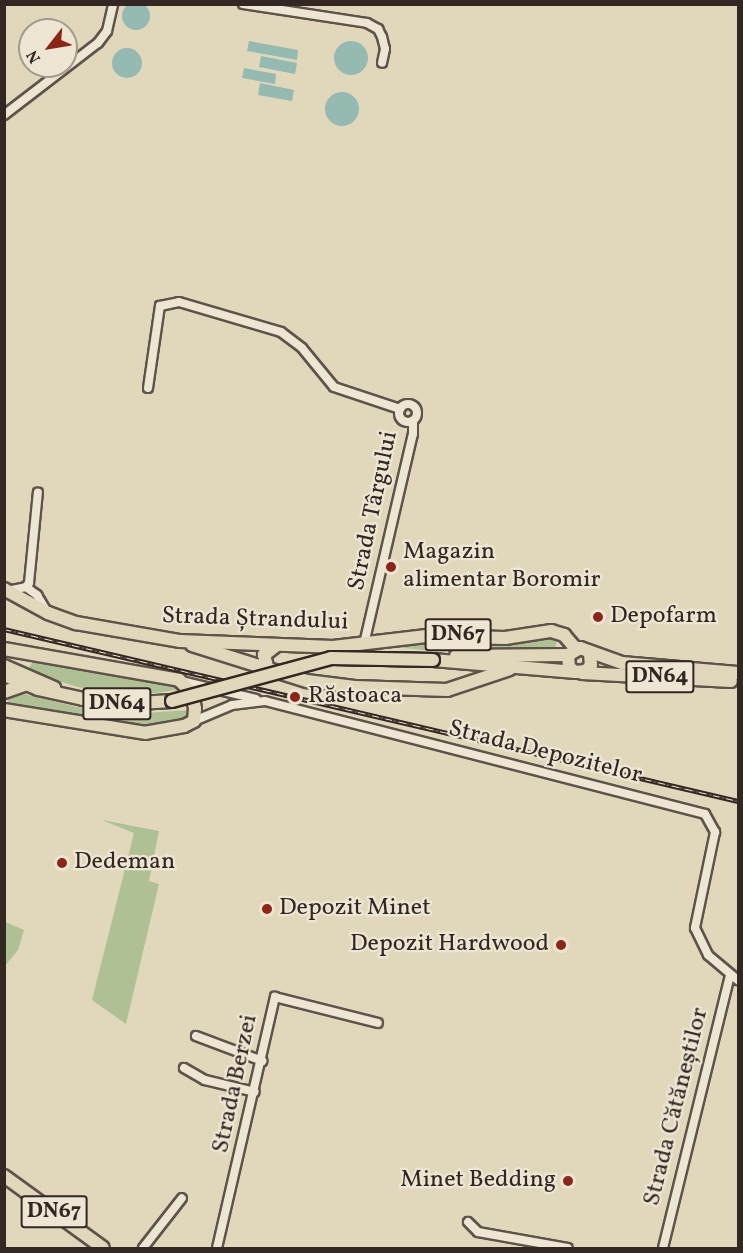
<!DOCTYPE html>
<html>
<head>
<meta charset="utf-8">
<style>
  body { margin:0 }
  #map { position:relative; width:743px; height:1253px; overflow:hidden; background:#e1d8bc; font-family:Vollkorn,serif }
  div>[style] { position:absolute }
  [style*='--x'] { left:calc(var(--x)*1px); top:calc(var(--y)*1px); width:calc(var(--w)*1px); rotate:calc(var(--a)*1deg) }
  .green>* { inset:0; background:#aec094 }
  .water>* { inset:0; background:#94bab1 }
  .round { border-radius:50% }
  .roads { filter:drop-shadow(2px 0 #5e5349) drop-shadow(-2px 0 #5e5349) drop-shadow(0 2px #5e5349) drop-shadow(0 -2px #5e5349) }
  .street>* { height:8px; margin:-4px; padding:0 4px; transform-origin:4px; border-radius:4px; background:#ece6d3 }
  .street>.ring { margin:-4px; padding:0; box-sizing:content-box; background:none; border:8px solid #ece6d3; border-radius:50% }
  .primary>* { height:12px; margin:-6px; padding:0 6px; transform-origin:6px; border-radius:6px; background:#e1d8bc }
  .rail>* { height:4.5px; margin-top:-2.25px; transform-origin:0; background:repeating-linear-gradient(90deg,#ece6d3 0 7px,#332723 0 14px); box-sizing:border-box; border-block:2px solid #332723 }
  .bridges { filter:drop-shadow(2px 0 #332723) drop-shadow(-2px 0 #332723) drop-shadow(0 2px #332723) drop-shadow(0 -2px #332723) }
  .primary-bridge>* { height:12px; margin:-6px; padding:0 6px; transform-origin:6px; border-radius:6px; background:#e1d8bc }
  .dots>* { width:16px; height:16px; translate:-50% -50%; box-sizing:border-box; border:3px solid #ece6d3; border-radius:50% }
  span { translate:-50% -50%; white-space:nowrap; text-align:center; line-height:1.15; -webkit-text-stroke:4.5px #ece6d3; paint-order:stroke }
  .shield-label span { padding:2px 4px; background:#ece6d3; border:2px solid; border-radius:4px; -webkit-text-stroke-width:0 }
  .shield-label { font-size:22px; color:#332723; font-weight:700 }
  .street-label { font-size:24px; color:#332723 }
  .poi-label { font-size:24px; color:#332723 }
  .left { translate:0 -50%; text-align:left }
  .right { translate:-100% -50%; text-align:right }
  .frame { position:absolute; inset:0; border:6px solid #332723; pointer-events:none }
  .north { position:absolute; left:18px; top:18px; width:60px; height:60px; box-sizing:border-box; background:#ece6d3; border:2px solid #a29a8d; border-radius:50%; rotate:239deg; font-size:16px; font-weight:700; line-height:24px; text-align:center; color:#332723 }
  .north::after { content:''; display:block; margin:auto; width:21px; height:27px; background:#8f2418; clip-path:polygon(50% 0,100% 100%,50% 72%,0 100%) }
</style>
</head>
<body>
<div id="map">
  <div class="green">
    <div style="clip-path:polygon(547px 638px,557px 642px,554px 650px,432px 651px,395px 647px,444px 641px,507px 644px)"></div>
    <div style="clip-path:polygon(33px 662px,170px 681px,183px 689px,142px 695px,85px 689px,31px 673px,29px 667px)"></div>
    <div style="clip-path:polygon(16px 692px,77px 707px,128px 714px,190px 710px,189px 719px,150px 729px,11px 707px,7px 698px)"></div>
    <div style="clip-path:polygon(102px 820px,159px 831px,149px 881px,159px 884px,126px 1024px,92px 1000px,134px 833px)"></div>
    <div style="clip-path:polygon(5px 922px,24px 930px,18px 950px,5px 966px)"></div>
  </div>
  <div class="water">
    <div class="round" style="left:122px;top:2px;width:28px;height:28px"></div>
    <div style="clip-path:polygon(249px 41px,298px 50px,297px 60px,247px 51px)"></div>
    <div class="round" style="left:334px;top:41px;width:34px;height:34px"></div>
    <div class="round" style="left:112px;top:48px;width:30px;height:30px"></div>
    <div style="clip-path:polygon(261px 56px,297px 63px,295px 74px,259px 67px)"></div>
    <div style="clip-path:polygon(244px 68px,276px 74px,275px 84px,242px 78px)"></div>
    <div style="clip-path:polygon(260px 83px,294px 90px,292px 101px,258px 95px)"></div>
    <div class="round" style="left:325px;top:92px;width:34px;height:34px"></div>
  </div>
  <div class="roads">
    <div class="street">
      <div style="--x:243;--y:4;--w:125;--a:8.7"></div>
      <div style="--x:367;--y:23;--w:13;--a:29"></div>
      <div style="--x:378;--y:29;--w:9;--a:63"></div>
      <div style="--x:382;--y:37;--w:12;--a:76"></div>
      <div style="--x:385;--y:49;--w:14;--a:102"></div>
      <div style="--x:4;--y:115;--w:118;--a:-37.5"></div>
      <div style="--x:98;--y:43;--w:15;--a:-53"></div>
      <div style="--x:107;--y:31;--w:28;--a:-77"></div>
      <div style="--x:148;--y:388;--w:83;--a:-81.7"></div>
      <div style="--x:160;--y:306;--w:19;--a:-12"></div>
      <div style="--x:179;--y:302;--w:106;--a:16.4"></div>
      <div style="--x:281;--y:332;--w:26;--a:37"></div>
      <div style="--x:302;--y:348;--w:50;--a:50.6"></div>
      <div style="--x:334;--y:387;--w:70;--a:18.4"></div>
      <div class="ring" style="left:399px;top:404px;width:10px;height:10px"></div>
      <div style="--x:26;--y:587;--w:14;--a:36"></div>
      <div style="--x:37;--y:595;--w:21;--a:59"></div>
      <div style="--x:7;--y:591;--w:19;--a:-12"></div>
      <div style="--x:26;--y:587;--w:5;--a:-53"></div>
      <div style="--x:29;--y:583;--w:91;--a:-84.4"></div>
      <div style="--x:364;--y:644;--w:216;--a:-76.9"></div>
      <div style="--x:413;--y:434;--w:13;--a:-90"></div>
      <div style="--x:181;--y:681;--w:77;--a:13.5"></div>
      <div style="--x:194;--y:721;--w:41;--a:-22.8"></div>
      <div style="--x:232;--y:705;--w:33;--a:-7"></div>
      <div style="--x:265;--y:701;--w:454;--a:14.4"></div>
      <div style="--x:705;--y:814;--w:21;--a:61"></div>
      <div style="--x:715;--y:832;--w:98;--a:101.8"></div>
      <div style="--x:695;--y:928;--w:30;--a:64"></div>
      <div style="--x:708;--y:955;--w:39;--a:40"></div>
      <div style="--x:196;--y:1036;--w:71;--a:20.7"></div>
      <div style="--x:184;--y:1068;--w:24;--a:30"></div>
      <div style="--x:205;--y:1080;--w:51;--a:13.5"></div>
      <div style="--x:468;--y:1222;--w:14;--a:45"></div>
      <div style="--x:478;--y:1232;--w:91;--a:10.1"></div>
      <div style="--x:143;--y:1248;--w:63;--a:-52"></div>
      <div style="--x:217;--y:1248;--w:258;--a:-77"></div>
      <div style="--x:275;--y:997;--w:106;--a:14.2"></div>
      <div style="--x:663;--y:1248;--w:281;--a:-76.2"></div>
    </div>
    <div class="primary">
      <div style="--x:4;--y:589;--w:50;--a:28.6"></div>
      <div style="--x:48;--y:613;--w:30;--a:20"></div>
      <div style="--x:76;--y:623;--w:106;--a:9.8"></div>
      <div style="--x:180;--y:641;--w:153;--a:2.2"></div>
      <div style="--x:333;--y:647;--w:94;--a:-6.7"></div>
      <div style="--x:426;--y:636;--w:79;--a:1.5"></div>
      <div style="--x:505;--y:638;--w:47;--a:-8.7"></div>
      <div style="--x:551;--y:631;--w:14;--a:17"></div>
      <div style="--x:564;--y:635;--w:18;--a:49"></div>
      <div style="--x:192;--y:645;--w:121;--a:17.4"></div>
      <div style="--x:307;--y:681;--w:48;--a:7.1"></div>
      <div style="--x:355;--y:687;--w:92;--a:1.9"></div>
      <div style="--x:447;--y:690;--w:66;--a:-18.4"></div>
      <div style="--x:4;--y:649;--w:178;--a:10"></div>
      <div style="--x:179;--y:680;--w:18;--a:45"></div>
      <div style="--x:192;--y:693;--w:16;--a:79"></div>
      <div style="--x:195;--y:709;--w:12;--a:95"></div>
      <div style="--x:194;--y:721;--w:11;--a:153"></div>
      <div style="--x:184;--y:726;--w:39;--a:170"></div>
      <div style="--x:146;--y:733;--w:144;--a:-170.8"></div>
      <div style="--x:590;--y:654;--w:11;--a:85"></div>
      <div style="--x:591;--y:665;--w:8;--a:130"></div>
      <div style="--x:586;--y:671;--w:11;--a:175"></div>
      <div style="--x:575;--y:672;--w:8;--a:-140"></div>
      <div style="--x:569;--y:667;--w:12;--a:-95"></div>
      <div style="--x:568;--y:655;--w:14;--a:-30"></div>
      <div style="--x:580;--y:648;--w:45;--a:19.7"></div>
      <div style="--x:622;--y:663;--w:116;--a:4.9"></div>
      <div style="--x:456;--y:656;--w:112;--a:-0.5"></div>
      <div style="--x:433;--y:660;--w:143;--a:4.8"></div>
      <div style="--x:4;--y:666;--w:55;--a:23.7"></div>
      <div style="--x:268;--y:670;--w:16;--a:-105"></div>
      <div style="--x:264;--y:655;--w:16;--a:-38"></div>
      <div style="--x:582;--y:673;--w:149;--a:3.1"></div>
      <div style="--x:4;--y:675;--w:37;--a:22"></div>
      <div style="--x:38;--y:689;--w:46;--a:12.5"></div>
      <div style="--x:83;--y:699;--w:39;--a:7"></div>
      <div style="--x:122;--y:704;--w:50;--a:-3.4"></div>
      <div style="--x:4;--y:692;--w:21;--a:-19"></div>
      <div style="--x:4;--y:1176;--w:122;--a:36"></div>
    </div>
  </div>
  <div class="rail">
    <div style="--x:4;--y:629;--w:754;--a:13.19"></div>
  </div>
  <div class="bridges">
    <div class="primary-bridge">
      <div style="--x:172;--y:701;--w:165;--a:-15.1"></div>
      <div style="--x:331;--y:658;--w:102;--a:1.1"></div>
    </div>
  </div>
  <div class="dots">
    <div style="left:391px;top:567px;background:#8f2418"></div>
    <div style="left:598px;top:617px;background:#8f2418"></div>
    <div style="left:295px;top:697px;background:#8f2418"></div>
    <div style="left:62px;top:863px;background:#8f2418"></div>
    <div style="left:267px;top:909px;background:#8f2418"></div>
    <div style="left:561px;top:945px;background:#8f2418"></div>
    <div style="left:568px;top:1181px;background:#8f2418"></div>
  </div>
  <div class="shield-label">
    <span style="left:458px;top:635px">DN67</span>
    <span style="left:660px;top:677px">DN64</span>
    <span style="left:117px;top:704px">DN64</span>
    <span style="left:54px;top:1212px">DN67</span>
  </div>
  <div class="street-label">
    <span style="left:374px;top:511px;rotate:-78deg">Strada Târgului</span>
    <span style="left:255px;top:620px;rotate:2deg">Strada Ștrandului</span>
    <span style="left:545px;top:753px;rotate:14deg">Strada Depozitelor</span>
    <span style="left:236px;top:1084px;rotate:-78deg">Strada Berzei</span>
    <span style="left:677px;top:1107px;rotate:-76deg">Strada Cătăneștilor</span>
  </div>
  <div class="poi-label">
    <span class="left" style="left:403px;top:567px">Magazin<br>alimentar Boromir</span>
    <span class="left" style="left:610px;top:617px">Depofarm</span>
    <span class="left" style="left:308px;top:697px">Răstoaca</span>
    <span class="left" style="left:74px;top:863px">Dedeman</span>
    <span class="left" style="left:279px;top:909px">Depozit Minet</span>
    <span class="right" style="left:549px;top:945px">Depozit Hardwood</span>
    <span class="right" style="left:556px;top:1181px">Minet Bedding</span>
  </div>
  <div class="frame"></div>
  <div class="north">N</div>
</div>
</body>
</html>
